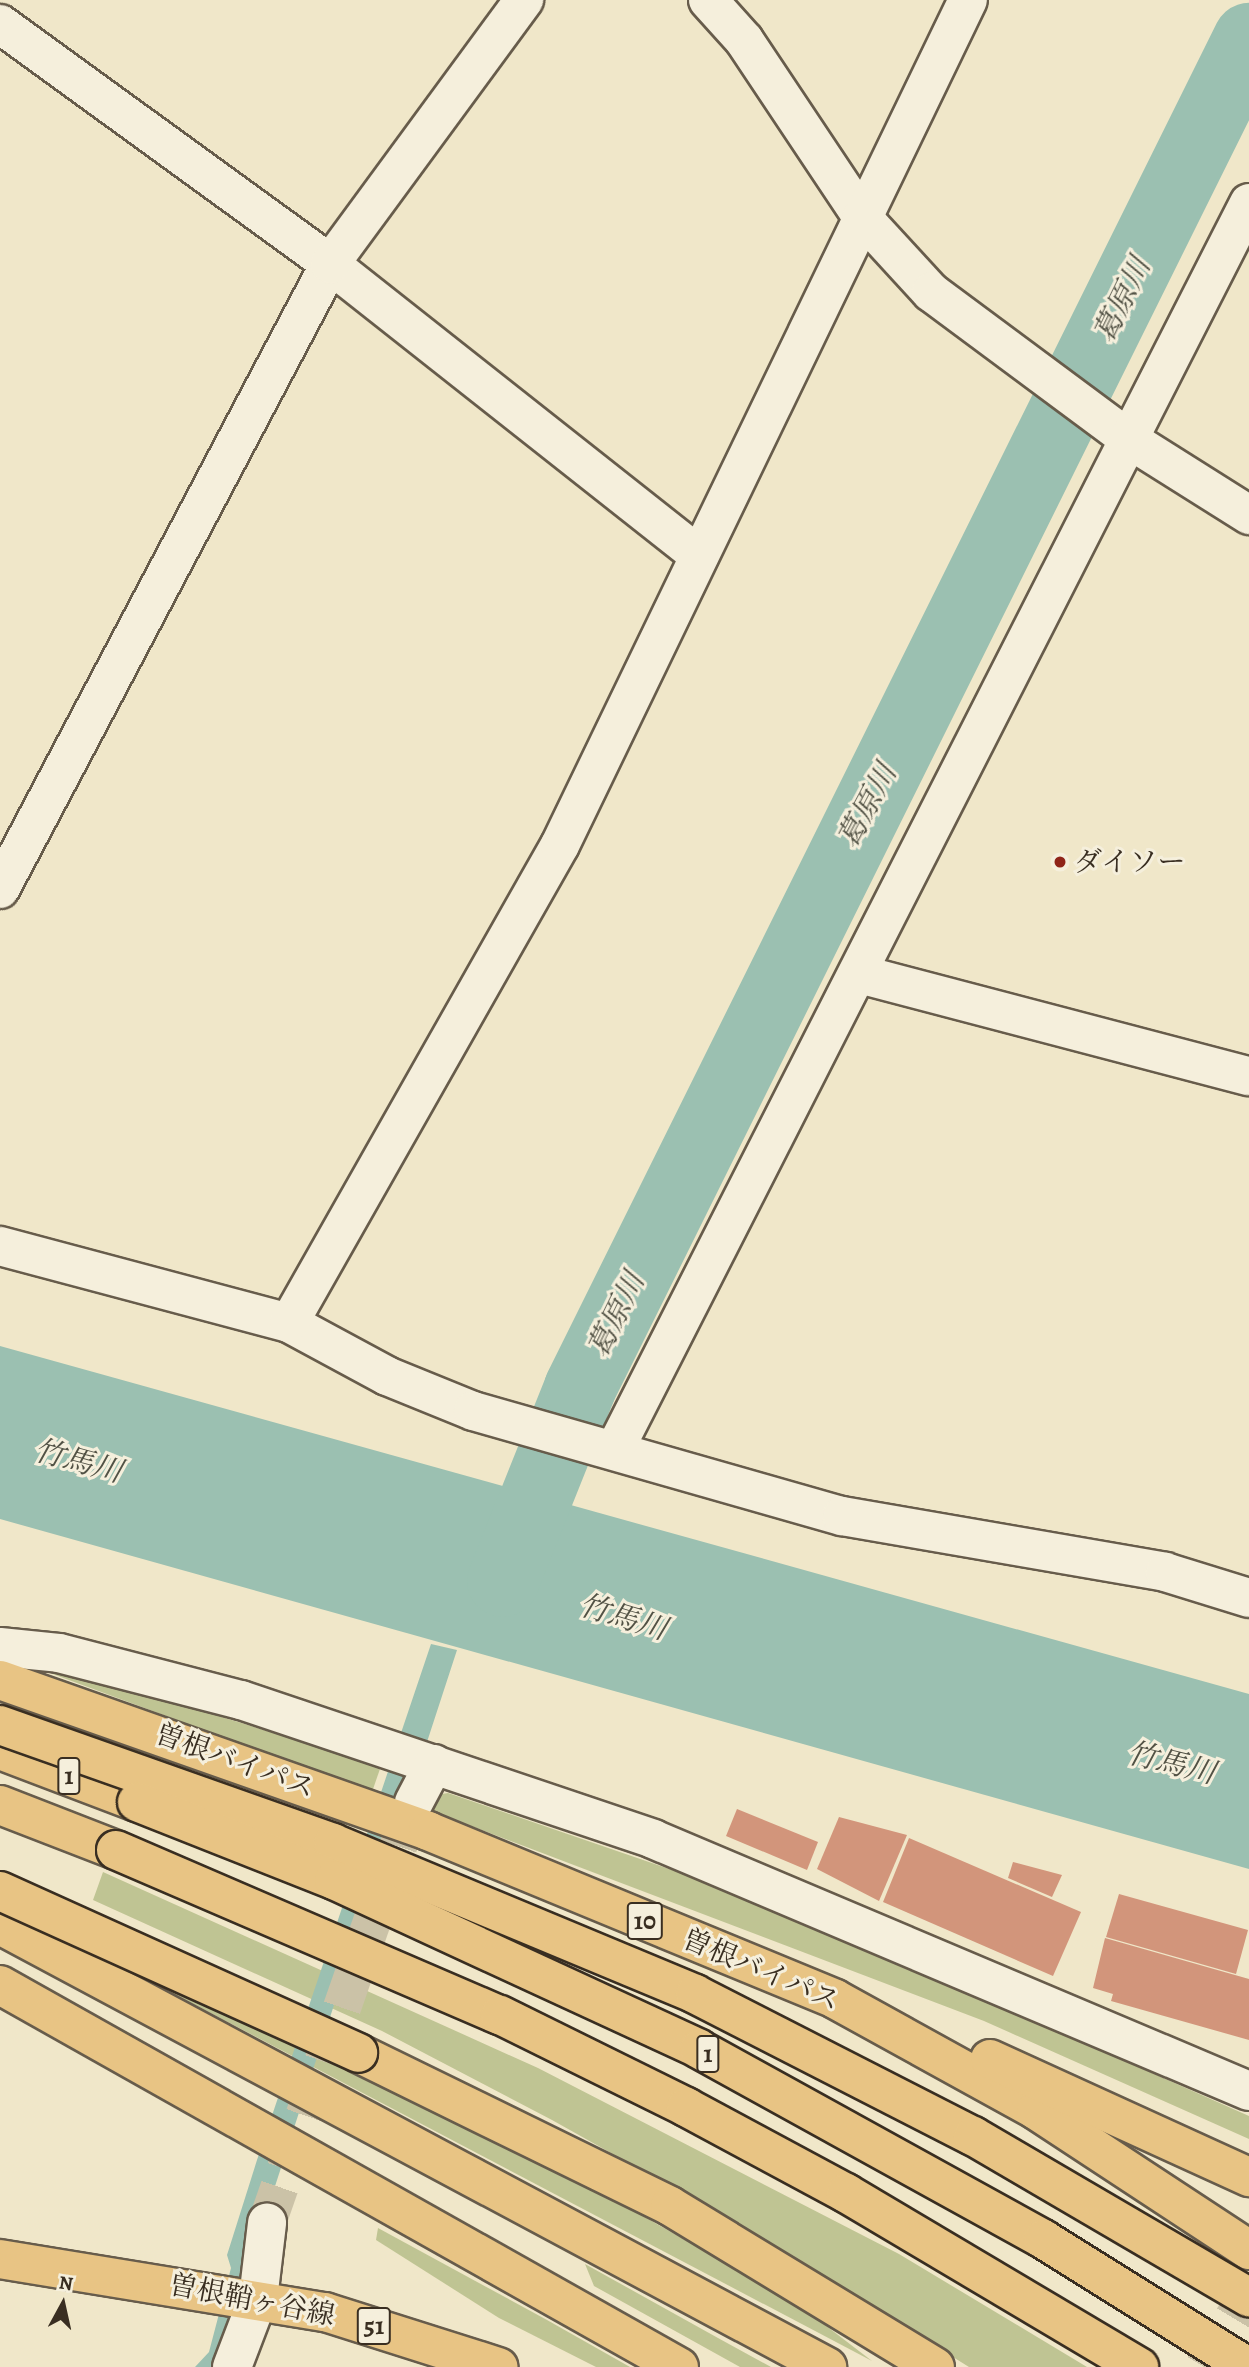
<!DOCTYPE html>
<html>
<head>
<meta charset="utf-8">
<style>
  body { margin:0 }
  #map { position:relative; width:1249px; height:2367px; overflow:hidden; background:#f0e7c9; font-family:Alegreya,"Noto Serif JP",serif }
  div>[style] { position:absolute }
  [style*='--x'] { left:calc(var(--x)*1px); top:calc(var(--y)*1px); width:calc(var(--w)*1px); rotate:calc(var(--a)*1deg) }
  .green>* { inset:0; background:#bfc493 }
  .water>* { inset:0; background:#9bc0b1 }
  .river>* { height:72px; margin:-36px; padding:0 36px; transform-origin:36px; border-radius:36px; background:#9bc0b1 }
  .building>* { inset:0; background:#d2957b }
  .street-tunnel>* { height:38px; margin-top:-19px; transform-origin:0; background:repeating-linear-gradient(90deg,#cbc2a7 0 38px,transparent 0 57px) }
  .roads { filter:drop-shadow(2px 0 #675c4b) drop-shadow(-2px 0 #675c4b) drop-shadow(0 2px #675c4b) drop-shadow(0 -2px #675c4b) }
  .street>* { height:38px; margin:-19px; padding:0 19px; transform-origin:19px; border-radius:19px; background:#f5efdc }
  .secondary>* { height:38px; margin:-19px; padding:0 19px; transform-origin:19px; border-radius:19px; background:#f5efdc }
  .primary>* { height:38px; margin:-19px; padding:0 19px; transform-origin:19px; border-radius:19px; background:#e8c484 }
  .highway>* { height:38px; margin:-19px; padding:0 19px; transform-origin:19px; border-radius:19px; background:#e8c484 }
  .bridges { filter:drop-shadow(2px 0 #392e21) drop-shadow(-2px 0 #392e21) drop-shadow(0 2px #392e21) drop-shadow(0 -2px #392e21) }
  .highway-bridge>* { height:38px; margin:-19px; padding:0 19px; transform-origin:19px; border-radius:19px; background:#e8c484 }
  .dots>* { width:19px; height:19px; translate:-50% -50%; box-sizing:border-box; border:4px solid #f5efdc; border-radius:50% }
  span { translate:-50% -50%; white-space:nowrap; text-align:center; line-height:1.15; -webkit-text-stroke:6px #f5efdc; paint-order:stroke }
  .shield-label span { padding:2px 5px; background:#f5efdc; border:2px solid; border-radius:5px; -webkit-text-stroke-width:0 }
  .shield-label { font-size:26px; color:#392e21; font-weight:700 }
  .poi-label { font-size:28px; color:#392e21 }
  .left { translate:0 -50%; text-align:left }
  .street-label { font-size:28px; color:#392e21 }
  .water-label { font-size:30px; color:#525245; font-style:italic }
  .north { position:absolute; left:28px; top:2269px; width:70px; height:70px; -webkit-text-stroke:5px #f5efdc; paint-order:stroke; rotate:8deg; font-size:19px; font-weight:700; line-height:28px; text-align:center; color:#392e21 }
  .north::after { content:''; display:block; margin:auto; width:24px; height:32px; background:#392e21; clip-path:polygon(50% 0,100% 100%,50% 72%,0 100%) }
</style>
</head>
<body>
<div id="map">
  <div class="green">
    <div style="clip-path:polygon(50px 1673px,118px 1685px,381px 1766px,372px 1792px)"></div>
    <div style="clip-path:polygon(448px 1793px,678px 1872px,870px 1948px,1249px 2116px,1249px 2139px,984px 2021px,424px 1808px,436px 1795px)"></div>
    <div style="clip-path:polygon(103px 1872px,538px 2068px,899px 2254px,1087px 2367px,969px 2367px,754px 2233px,552px 2120px,382px 2031px,93px 1900px)"></div>
    <div style="clip-path:polygon(15px 1910px,571px 2175px,799px 2305px,872px 2361px)"></div>
    <div style="clip-path:polygon(378px 2228px,547px 2320px,630px 2367px,596px 2367px,499px 2318px,376px 2240px)"></div>
    <div style="clip-path:polygon(585px 2264px,718px 2338px,771px 2367px,740px 2367px,594px 2286px)"></div>
  </div>
  <div class="water">
    <div style="clip-path:polygon(0 1346px,1249px 1694px,1249px 1869px,0 1519px)"></div>
    <div style="clip-path:polygon(431px 1644px,457px 1650px,412px 1788px,404px 1790px,251px 2260px,241px 2271px,218px 2367px,195px 2367px,209px 2352px,231px 2268px,227px 2255px,257px 2160px)"></div>
  </div>
  <div class="river">
    <div style="--x:503;--y:1581;--w:208;--a:-68.2"></div>
    <div style="--x:580;--y:1388;--w:1506;--a:-63.62"></div>
  </div>
  <div class="building">
    <div style="clip-path:polygon(737px 1809px,818px 1842px,807px 1870px,726px 1836px)"></div>
    <div style="clip-path:polygon(839px 1817px,907px 1835px,879px 1901px,817px 1869px)"></div>
    <div style="clip-path:polygon(909px 1838px,1081px 1912px,1053px 1976px,883px 1902px)"></div>
    <div style="clip-path:polygon(1013px 1862px,1062px 1875px,1052px 1897px,1008px 1878px)"></div>
    <div style="clip-path:polygon(1119px 1894px,1248px 1930px,1236px 1974px,1106px 1937px)"></div>
    <div style="clip-path:polygon(1105px 1938px,1249px 1979px,1249px 2040px,1111px 2001px,1113px 1994px,1093px 1988px)"></div>
  </div>
  <div class="street-tunnel">
    <div style="--x:267;--y:2223;--w:446;--a:-70.8"></div>
    <div style="--x:1204;--y:2367;--w:87;--a:-59"></div>
  </div>
  <div class="roads">
    <div class="street">
      <div style="--x:0;--y:1647;--w:59;--a:5.8"></div>
      <div style="--x:59;--y:1653;--w:188;--a:14.5"></div>
      <div style="--x:241;--y:1700;--w:435;--a:18.6"></div>
      <div style="--x:653;--y:1839;--w:647;--a:22.92"></div>
      <div style="--x:414;--y:1802;--w:43;--a:-62.2"></div>
      <div style="--x:232;--y:2367;--w:73;--a:-69.1"></div>
      <div style="--x:258;--y:2299;--w:77;--a:-83.2"></div>
    </div>
    <div class="secondary">
      <div style="--x:708;--y:0;--w:54;--a:48"></div>
      <div style="--x:744;--y:40;--w:213;--a:56.3"></div>
      <div style="--x:862;--y:217;--w:102;--a:47.4"></div>
      <div style="--x:931;--y:292;--w:248;--a:36.6"></div>
      <div style="--x:1130;--y:440;--w:141;--a:32.2"></div>
      <div style="--x:0;--y:24;--w:408;--a:36"></div>
      <div style="--x:330;--y:264;--w:470;--a:38.3"></div>
      <div style="--x:0;--y:889;--w:707;--a:-62.17"></div>
      <div style="--x:330;--y:264;--w:328;--a:-53.7"></div>
      <div style="--x:859;--y:974;--w:403;--a:14.7"></div>
      <div style="--x:0;--y:1246;--w:299;--a:14.9"></div>
      <div style="--x:289;--y:1323;--w:111;--a:28.4"></div>
      <div style="--x:387;--y:1376;--w:93;--a:22.1"></div>
      <div style="--x:473;--y:1411;--w:384;--a:15.9"></div>
      <div style="--x:842;--y:1516;--w:328;--a:9.8"></div>
      <div style="--x:1165;--y:1572;--w:88;--a:17.2"></div>
      <div style="--x:289;--y:1323;--w:549;--a:-60.45"></div>
      <div style="--x:560;--y:845;--w:938;--a:-64.23"></div>
      <div style="--x:615;--y:1449;--w:1398;--a:-63.03"></div>
    </div>
    <div class="primary">
      <div style="--x:0;--y:2259;--w:329;--a:9.3"></div>
      <div style="--x:325;--y:2312;--w:182;--a:17.6"></div>
    </div>
    <div class="highway">
      <div style="--x:0;--y:1680;--w:454;--a:19.4"></div>
      <div style="--x:428;--y:1831;--w:440;--a:22.4"></div>
      <div style="--x:835;--y:1999;--w:230;--a:28.9"></div>
      <div style="--x:1036;--y:2110;--w:255;--a:33.3"></div>
      <div style="--x:0;--y:1750;--w:147;--a:20.8"></div>
      <div style="--x:0;--y:1805;--w:124;--a:21.2"></div>
      <div style="--x:0;--y:1925;--w:938;--a:28.12"></div>
      <div style="--x:0;--y:1985;--w:779;--a:29.36"></div>
      <div style="--x:358;--y:2053;--w:347;--a:26.1"></div>
      <div style="--x:670;--y:2206;--w:310;--a:31.3"></div>
      <div style="--x:990;--y:2059;--w:285;--a:24.5"></div>
    </div>
  </div>
  <div class="bridges">
    <div class="highway-bridge">
      <div style="--x:0;--y:1725;--w:353;--a:19.5"></div>
      <div style="--x:333;--y:1843;--w:392;--a:22.6"></div>
      <div style="--x:695;--y:1994;--w:312;--a:27.1"></div>
      <div style="--x:973;--y:2136;--w:320;--a:30.3"></div>
      <div style="--x:137;--y:1802;--w:212;--a:21.6"></div>
      <div style="--x:334;--y:1880;--w:402;--a:24.8"></div>
      <div style="--x:699;--y:2049;--w:393;--a:28.9"></div>
      <div style="--x:1043;--y:2239;--w:242;--a:32"></div>
      <div style="--x:116;--y:1850;--w:418;--a:23.3"></div>
      <div style="--x:500;--y:2015;--w:208;--a:26.3"></div>
      <div style="--x:686;--y:2107;--w:182;--a:28.3"></div>
      <div style="--x:846;--y:2193;--w:341;--a:30.7"></div>
      <div style="--x:0;--y:1891;--w:393;--a:24.3"></div>
    </div>
  </div>
  <div class="dots">
    <div style="left:1060px;top:862px;background:#8f2418"></div>
  </div>
  <div class="shield-label">
    <span style="left:69px;top:1776px">1</span>
    <span style="left:645px;top:1921px">10</span>
    <span style="left:708px;top:2054px">1</span>
    <span style="left:374px;top:2326px">51</span>
  </div>
  <div class="poi-label">
    <span class="left" style="left:1074px;top:862px">ダイソー</span>
  </div>
  <div class="street-label">
    <span style="left:235px;top:1761px;rotate:20deg">曽根バイパス</span>
    <span style="left:761px;top:1970px;rotate:23deg">曽根バイパス</span>
    <span style="left:252px;top:2300px;rotate:11deg">曽根鞘ヶ谷線</span>
  </div>
  <div class="water-label">
    <span style="left:1122px;top:300px;rotate:-64deg">葛原川</span>
    <span style="left:867px;top:806px;rotate:-62deg">葛原川</span>
    <span style="left:616px;top:1315px;rotate:-64deg">葛原川</span>
    <span style="left:78px;top:1461px;rotate:15deg">竹馬川</span>
    <span style="left:623px;top:1617px;rotate:17deg">竹馬川</span>
    <span style="left:1171px;top:1763px;rotate:14deg">竹馬川</span>
  </div>
  <div class="north">N</div>
</div>
</body>
</html>
